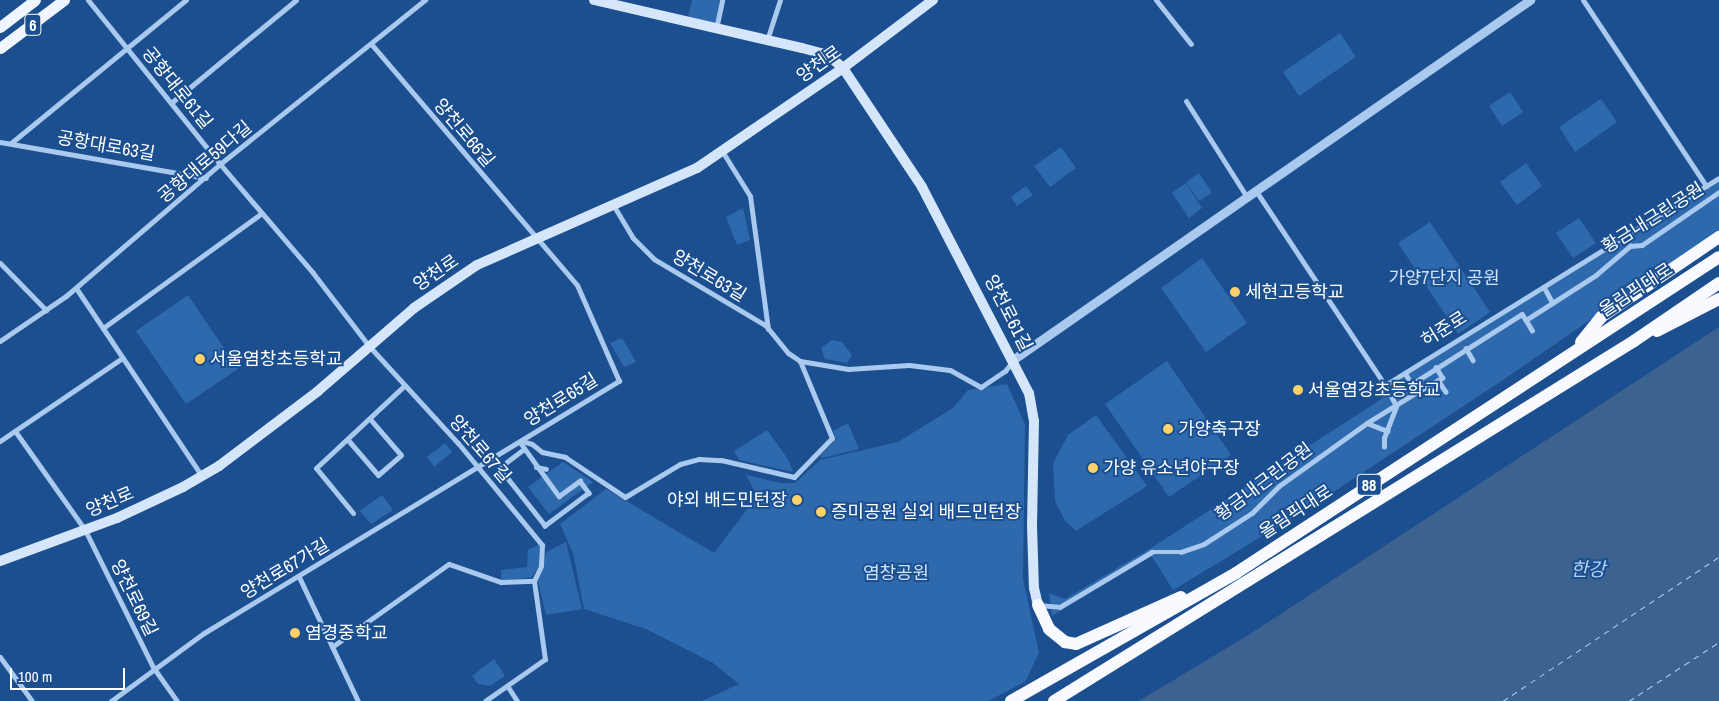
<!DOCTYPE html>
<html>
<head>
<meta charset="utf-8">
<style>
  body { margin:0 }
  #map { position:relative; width:1719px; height:701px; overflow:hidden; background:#1b4f8f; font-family:"Archivo Narrow","Noto Sans KR",sans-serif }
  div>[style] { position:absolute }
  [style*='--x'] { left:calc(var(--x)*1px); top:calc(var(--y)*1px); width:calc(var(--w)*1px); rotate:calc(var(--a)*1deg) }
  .green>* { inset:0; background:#2e69ad }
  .water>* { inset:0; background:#3c6290 }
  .ferry>* { height:1px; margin-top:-0.5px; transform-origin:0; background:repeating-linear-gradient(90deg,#b5d3f5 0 6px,transparent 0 11px) }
  .pedestrian>* { height:4.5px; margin:-2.25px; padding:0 2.25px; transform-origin:2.25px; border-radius:2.25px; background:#a9c9ee }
  .minor>* { height:5px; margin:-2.5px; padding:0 2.5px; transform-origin:2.5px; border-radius:2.5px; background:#a9c9ee }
  .tertiary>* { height:9px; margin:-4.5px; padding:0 4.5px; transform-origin:4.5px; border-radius:4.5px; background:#a9c9ee }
  .secondary>* { height:10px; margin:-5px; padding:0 5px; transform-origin:5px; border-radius:5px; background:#d6e6fa }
  .primary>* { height:11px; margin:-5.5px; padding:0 5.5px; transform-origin:5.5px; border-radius:5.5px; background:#f0f6ff }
  .trunk>* { height:12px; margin:-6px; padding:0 6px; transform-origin:6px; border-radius:6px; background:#f8faff }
  .dots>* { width:14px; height:14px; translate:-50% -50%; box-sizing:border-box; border:2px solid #1b4f8f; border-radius:50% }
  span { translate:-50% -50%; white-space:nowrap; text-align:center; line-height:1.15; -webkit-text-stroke:4px #1b4f8f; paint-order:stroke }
  .shield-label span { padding:1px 4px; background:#1b4f8f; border:1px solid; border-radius:4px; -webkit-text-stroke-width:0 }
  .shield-label { font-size:16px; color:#fff; font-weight:700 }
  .street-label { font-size:18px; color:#fff }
  .park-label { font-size:18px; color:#cfe3fa }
  .poi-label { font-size:18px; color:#fff }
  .left { translate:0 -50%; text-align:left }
  .right { translate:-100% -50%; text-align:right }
  .water-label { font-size:19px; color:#b5d3f5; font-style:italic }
  .scale { position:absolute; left:10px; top:668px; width:115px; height:22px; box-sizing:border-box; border:2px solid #fff; border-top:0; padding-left:6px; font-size:15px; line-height:18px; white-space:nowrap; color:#fff; -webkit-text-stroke:4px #1b4f8f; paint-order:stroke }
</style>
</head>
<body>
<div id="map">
  <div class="green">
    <div style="clip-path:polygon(692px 0,721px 0,716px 27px,687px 21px)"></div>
    <div style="clip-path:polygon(1340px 33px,1356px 57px,1299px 96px,1283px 72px)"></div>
    <div style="clip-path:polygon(1510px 92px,1523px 112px,1502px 126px,1489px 106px)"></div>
    <div style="clip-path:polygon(1601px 99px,1617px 122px,1575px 152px,1559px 127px)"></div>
    <div style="clip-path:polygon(1061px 147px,1076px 168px,1050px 187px,1034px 166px)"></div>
    <div style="clip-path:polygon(1526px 163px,1542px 186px,1517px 205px,1500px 182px)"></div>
    <div style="clip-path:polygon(1199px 173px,1212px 193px,1199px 201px,1186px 182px)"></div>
    <div style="clip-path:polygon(1719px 182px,1719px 231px,1503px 380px,1309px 508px,1173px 590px,1151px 555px,1052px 616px,1049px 593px,1065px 599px,1151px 548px,1383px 398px,1382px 389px)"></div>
    <div style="clip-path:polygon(1186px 183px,1202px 208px,1189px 218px,1172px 193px)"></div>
    <div style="clip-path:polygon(1026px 186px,1033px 195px,1017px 206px,1011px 197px)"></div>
    <div style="clip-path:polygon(743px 208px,750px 240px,737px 245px,726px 217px)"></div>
    <div style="clip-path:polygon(1579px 218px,1596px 243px,1573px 258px,1556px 233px)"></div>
    <div style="clip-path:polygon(1430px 222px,1490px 312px,1458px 334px,1398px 243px)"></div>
    <div style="clip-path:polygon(1202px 258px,1247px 323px,1206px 352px,1161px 288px)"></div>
    <div style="clip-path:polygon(188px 295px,238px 369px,186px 404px,136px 331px)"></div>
    <div style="clip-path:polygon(622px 338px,636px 362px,624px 367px,610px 343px)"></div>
    <div style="clip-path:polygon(832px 340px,842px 342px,852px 355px,847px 363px,825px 359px,821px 348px)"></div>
    <div style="clip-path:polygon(1167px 361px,1231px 455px,1169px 497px,1105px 404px)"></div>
    <div style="clip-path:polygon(1007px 384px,1025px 424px,1023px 579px,1039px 653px,1025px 682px,988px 701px,702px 701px,739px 684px,713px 663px,646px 629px,584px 609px,573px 553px,560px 524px,606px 489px,714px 553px,757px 496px,746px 475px,781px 483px,795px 483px,820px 460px,898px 442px,953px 408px,968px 390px)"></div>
    <div style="clip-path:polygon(1096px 415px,1147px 486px,1076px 531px,1065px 521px,1055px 501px,1053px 463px,1068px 435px)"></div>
    <div style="clip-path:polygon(848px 423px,859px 449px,822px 458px,820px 456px,836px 439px,833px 431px)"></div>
    <div style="clip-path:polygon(767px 430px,788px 459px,793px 472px,739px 460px,734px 451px)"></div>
    <div style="clip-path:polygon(445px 443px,452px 452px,434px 467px,427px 457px)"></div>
    <div style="clip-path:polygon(563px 462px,593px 482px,549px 514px,528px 487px)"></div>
    <div style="clip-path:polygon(382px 495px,393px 510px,371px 524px,360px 511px)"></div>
    <div style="clip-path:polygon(566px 542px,582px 609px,546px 615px,538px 581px,546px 552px)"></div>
    <div style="clip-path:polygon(540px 544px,539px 565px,532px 577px,501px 582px,501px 570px,527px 567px,528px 550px)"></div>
    <div style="clip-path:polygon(494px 659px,505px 676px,490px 686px,478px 684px,472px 676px)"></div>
  </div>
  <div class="water">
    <div style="clip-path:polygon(1719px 327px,1719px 701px,1139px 701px,1250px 634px)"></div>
  </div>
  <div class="ferry">
    <div style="--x:1503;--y:701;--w:260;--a:-33.7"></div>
    <div style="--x:1629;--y:701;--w:108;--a:-33.2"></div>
  </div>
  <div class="pedestrian">
    <div style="--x:1544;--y:287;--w:18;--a:61"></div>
    <div style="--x:1526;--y:320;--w:12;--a:59"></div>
    <div style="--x:1466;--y:348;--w:14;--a:60"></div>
    <div style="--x:1405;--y:373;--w:13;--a:58"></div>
    <div style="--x:1438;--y:380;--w:14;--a:56"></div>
    <div style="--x:1417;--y:392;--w:29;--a:-29"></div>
    <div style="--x:1442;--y:378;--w:12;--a:-121"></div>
    <div style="--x:1367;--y:423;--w:22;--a:21"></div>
    <div style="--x:520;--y:442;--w:67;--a:54.2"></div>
    <div style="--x:559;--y:496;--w:26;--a:-36"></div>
    <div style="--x:580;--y:481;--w:15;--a:53"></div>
    <div style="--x:589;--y:493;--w:55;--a:143.1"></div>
    <div style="--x:545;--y:526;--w:74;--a:-128.4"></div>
    <div style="--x:499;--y:468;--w:30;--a:-37"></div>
    <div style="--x:1384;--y:447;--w:9;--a:-90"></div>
    <div style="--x:1384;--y:438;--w:34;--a:-69"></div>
    <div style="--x:1396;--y:406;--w:24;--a:-118"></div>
    <div style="--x:1039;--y:605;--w:21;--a:5"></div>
    <div style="--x:1060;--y:607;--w:107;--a:-30.9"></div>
    <div style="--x:1152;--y:552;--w:29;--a:0"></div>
    <div style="--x:1181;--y:552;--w:24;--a:-19"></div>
    <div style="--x:1204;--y:544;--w:57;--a:-32.9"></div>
    <div style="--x:1252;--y:513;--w:38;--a:-45"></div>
    <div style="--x:1279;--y:486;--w:108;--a:-35.6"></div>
    <div style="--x:1367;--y:423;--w:59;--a:-31.8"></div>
    <div style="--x:1417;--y:392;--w:9;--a:-122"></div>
    <div style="--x:1412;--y:384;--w:130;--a:-32.5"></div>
    <div style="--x:1522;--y:314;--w:7;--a:56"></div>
    <div style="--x:1526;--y:320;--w:83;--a:-32.7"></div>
    <div style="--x:1596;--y:275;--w:45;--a:-40.5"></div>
    <div style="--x:1630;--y:246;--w:12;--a:-5"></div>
    <div style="--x:1642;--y:245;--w:93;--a:-34.5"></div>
    <div style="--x:332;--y:647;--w:143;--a:-35.4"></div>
    <div style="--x:449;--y:564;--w:55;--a:19.1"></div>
    <div style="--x:501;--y:582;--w:33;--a:-2"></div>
  </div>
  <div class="minor">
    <div style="--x:88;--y:0;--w:211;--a:51.2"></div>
    <div style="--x:220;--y:164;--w:143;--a:49.5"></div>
    <div style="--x:313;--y:273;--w:92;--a:52.5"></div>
    <div style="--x:369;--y:346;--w:132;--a:47.5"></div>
    <div style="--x:458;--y:443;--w:132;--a:50.5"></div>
    <div style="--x:542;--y:545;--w:21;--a:93"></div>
    <div style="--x:541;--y:566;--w:17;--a:115"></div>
    <div style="--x:534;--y:581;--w:79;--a:82"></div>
    <div style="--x:545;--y:659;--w:73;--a:145"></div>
    <div style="--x:1156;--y:0;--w:56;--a:51.5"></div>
    <div style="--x:1583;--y:0;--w:223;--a:56.5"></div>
    <div style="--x:716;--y:29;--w:30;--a:-78"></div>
    <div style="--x:767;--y:40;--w:42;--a:-72"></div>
    <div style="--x:1186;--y:101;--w:114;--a:57.6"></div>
    <div style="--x:171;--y:103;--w:162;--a:-39.5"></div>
    <div style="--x:0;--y:142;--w:209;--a:9.9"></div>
    <div style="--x:11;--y:143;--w:226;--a:-39.3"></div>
    <div style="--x:722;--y:151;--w:53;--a:58.1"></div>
    <div style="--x:750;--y:196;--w:134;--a:82.3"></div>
    <div style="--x:1256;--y:191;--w:233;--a:56.4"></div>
    <div style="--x:1385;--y:385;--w:393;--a:-31.8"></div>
    <div style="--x:0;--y:263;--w:66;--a:45.6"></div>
    <div style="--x:76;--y:288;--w:226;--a:56.2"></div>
    <div style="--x:103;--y:328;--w:196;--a:-35.9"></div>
    <div style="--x:0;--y:341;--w:80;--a:-34.3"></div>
    <div style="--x:66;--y:296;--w:203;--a:-40.6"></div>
    <div style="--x:220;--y:164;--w:263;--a:-38.7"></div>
    <div style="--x:800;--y:361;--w:49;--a:9.5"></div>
    <div style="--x:848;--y:369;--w:61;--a:-3.8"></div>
    <div style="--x:909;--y:365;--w:41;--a:7"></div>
    <div style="--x:950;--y:370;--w:35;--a:29"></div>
    <div style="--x:981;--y:387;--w:29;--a:-34"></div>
    <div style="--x:1005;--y:371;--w:11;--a:-52"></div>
    <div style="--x:15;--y:431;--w:121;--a:54.7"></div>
    <div style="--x:85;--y:530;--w:153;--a:63.6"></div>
    <div style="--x:153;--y:667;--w:42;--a:54.8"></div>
    <div style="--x:348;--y:440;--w:46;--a:49.4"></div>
    <div style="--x:378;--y:475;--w:30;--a:-41"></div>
    <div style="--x:401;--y:455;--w:48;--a:-130.7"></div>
    <div style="--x:0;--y:441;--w:148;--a:-34.2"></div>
    <div style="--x:522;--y:441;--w:10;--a:17"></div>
    <div style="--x:532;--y:444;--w:13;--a:39"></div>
    <div style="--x:542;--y:452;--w:24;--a:12"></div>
    <div style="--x:565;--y:457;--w:72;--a:33.7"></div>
    <div style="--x:625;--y:497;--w:64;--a:-31"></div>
    <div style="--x:680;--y:464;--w:20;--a:-15"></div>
    <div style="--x:699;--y:459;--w:22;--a:3"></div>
    <div style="--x:721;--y:460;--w:75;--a:13.1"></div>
    <div style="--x:794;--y:477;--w:54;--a:-45.7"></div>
    <div style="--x:832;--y:438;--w:83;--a:-112.6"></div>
    <div style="--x:800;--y:361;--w:14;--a:-146"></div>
    <div style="--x:788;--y:353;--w:36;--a:-129"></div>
    <div style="--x:765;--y:325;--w:129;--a:-149.3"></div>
    <div style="--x:654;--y:259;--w:30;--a:-135"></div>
    <div style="--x:633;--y:238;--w:39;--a:-121"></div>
    <div style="--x:536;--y:467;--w:10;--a:11"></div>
    <div style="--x:353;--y:513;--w:58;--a:-129.4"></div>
    <div style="--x:316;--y:468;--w:120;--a:-43"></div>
    <div style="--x:299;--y:577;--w:137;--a:64.6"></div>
    <div style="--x:0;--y:657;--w:54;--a:54"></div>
    <div style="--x:508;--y:687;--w:17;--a:57"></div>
    <div style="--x:111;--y:701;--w:115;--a:-36.2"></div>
    <div style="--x:204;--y:633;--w:486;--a:-31.3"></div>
    <div style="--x:619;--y:381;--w:105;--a:-113.6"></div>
    <div style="--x:577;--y:285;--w:316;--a:-130.5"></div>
  </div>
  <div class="tertiary">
    <div style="--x:1014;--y:359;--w:629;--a:-34.83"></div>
  </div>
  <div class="secondary">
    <div style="--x:594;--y:0;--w:213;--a:13"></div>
    <div style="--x:802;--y:48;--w:27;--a:15"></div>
    <div style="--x:828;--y:55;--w:20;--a:41"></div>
    <div style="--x:843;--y:68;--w:143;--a:56.4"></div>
    <div style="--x:922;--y:187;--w:232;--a:62.6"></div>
    <div style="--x:1029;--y:393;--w:28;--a:80"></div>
    <div style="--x:1034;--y:421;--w:105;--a:91.1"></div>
    <div style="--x:1032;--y:526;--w:62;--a:88.2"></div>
    <div style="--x:1034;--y:588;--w:17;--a:77"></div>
    <div style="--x:0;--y:561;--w:125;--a:-20.2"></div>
    <div style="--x:117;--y:518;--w:73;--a:-25.2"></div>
    <div style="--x:183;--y:487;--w:42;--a:-30.3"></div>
    <div style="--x:219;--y:466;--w:124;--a:-37.1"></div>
    <div style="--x:318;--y:391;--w:127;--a:-40.8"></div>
    <div style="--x:414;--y:308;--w:76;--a:-34.3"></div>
    <div style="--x:477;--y:265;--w:240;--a:-23.8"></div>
    <div style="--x:697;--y:168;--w:177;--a:-34.4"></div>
    <div style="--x:843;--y:68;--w:113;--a:-37.1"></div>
  </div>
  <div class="primary">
    <div style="--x:0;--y:27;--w:44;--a:-37.6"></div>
    <div style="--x:0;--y:48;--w:80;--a:-36.9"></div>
  </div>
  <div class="trunk">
    <div style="--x:1657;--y:331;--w:70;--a:-27.3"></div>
    <div style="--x:1581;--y:342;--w:32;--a:-51"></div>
    <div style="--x:1601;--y:317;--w:143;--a:-34.1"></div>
    <div style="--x:1038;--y:605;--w:26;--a:65"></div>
    <div style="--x:1049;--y:629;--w:21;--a:39"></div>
    <div style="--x:1065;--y:642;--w:11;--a:10"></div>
    <div style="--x:1076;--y:644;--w:115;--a:-24.1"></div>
    <div style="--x:1011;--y:701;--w:259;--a:-29.6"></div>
    <div style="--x:1236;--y:573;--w:577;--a:-33.19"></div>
    <div style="--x:1054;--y:701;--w:683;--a:-31.83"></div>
    <div style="--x:1634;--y:341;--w:103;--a:-34.3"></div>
  </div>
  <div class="dots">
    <div style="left:1235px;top:292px;background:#ffd166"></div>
    <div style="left:200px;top:359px;background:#ffd166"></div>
    <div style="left:1298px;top:390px;background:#ffd166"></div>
    <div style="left:1168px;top:429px;background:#ffd166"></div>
    <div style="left:1093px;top:468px;background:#ffd166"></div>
    <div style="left:797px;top:500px;background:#ffd166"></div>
    <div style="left:821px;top:512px;background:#ffd166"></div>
    <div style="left:295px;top:633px;background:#ffd166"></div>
  </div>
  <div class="shield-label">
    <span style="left:33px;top:25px">6</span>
    <span style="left:1369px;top:485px">88</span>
  </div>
  <div class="street-label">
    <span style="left:819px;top:64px;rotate:-35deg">양천로</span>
    <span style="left:177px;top:88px;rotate:51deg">공항대로61길</span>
    <span style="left:464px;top:133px;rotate:50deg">양천로66길</span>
    <span style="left:106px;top:146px;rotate:10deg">공항대로63길</span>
    <span style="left:205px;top:162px;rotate:-40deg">공항대로59다길</span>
    <span style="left:1653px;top:218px;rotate:-32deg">황금내근린공원</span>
    <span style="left:436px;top:273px;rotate:-34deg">양천로</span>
    <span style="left:709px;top:276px;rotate:31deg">양천로63길</span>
    <span style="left:1636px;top:290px;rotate:-33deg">올림픽대로</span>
    <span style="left:1008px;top:313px;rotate:63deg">양천로61길</span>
    <span style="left:1444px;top:329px;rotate:-32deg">허준로</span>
    <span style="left:561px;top:400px;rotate:-32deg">양천로65길</span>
    <span style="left:480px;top:449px;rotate:49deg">양천로67길</span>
    <span style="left:1264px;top:482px;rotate:-37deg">황금내근린공원</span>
    <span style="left:110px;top:502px;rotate:-23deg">양천로</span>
    <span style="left:1296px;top:512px;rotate:-33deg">올림픽대로</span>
    <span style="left:285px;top:569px;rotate:-31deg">양천로67가길</span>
    <span style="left:134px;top:598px;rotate:64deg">양천로69길</span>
  </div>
  <div class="park-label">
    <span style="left:1444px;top:278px">가양7단지 공원</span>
    <span style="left:896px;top:573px">염창공원</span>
  </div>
  <div class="poi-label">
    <span class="left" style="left:1245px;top:292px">세현고등학교</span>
    <span class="left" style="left:210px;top:359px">서울염창초등학교</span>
    <span class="left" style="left:1308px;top:390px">서울염강초등학교</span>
    <span class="left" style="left:1178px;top:429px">가양축구장</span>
    <span class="left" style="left:1103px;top:468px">가양 유소년야구장</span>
    <span class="right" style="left:787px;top:500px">야외 배드민턴장</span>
    <span class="left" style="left:831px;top:512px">증미공원 실외 배드민턴장</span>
    <span class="left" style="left:305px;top:633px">염경중학교</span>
  </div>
  <div class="water-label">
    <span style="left:1588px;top:570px">한강</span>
  </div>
  <div class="scale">100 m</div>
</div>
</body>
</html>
